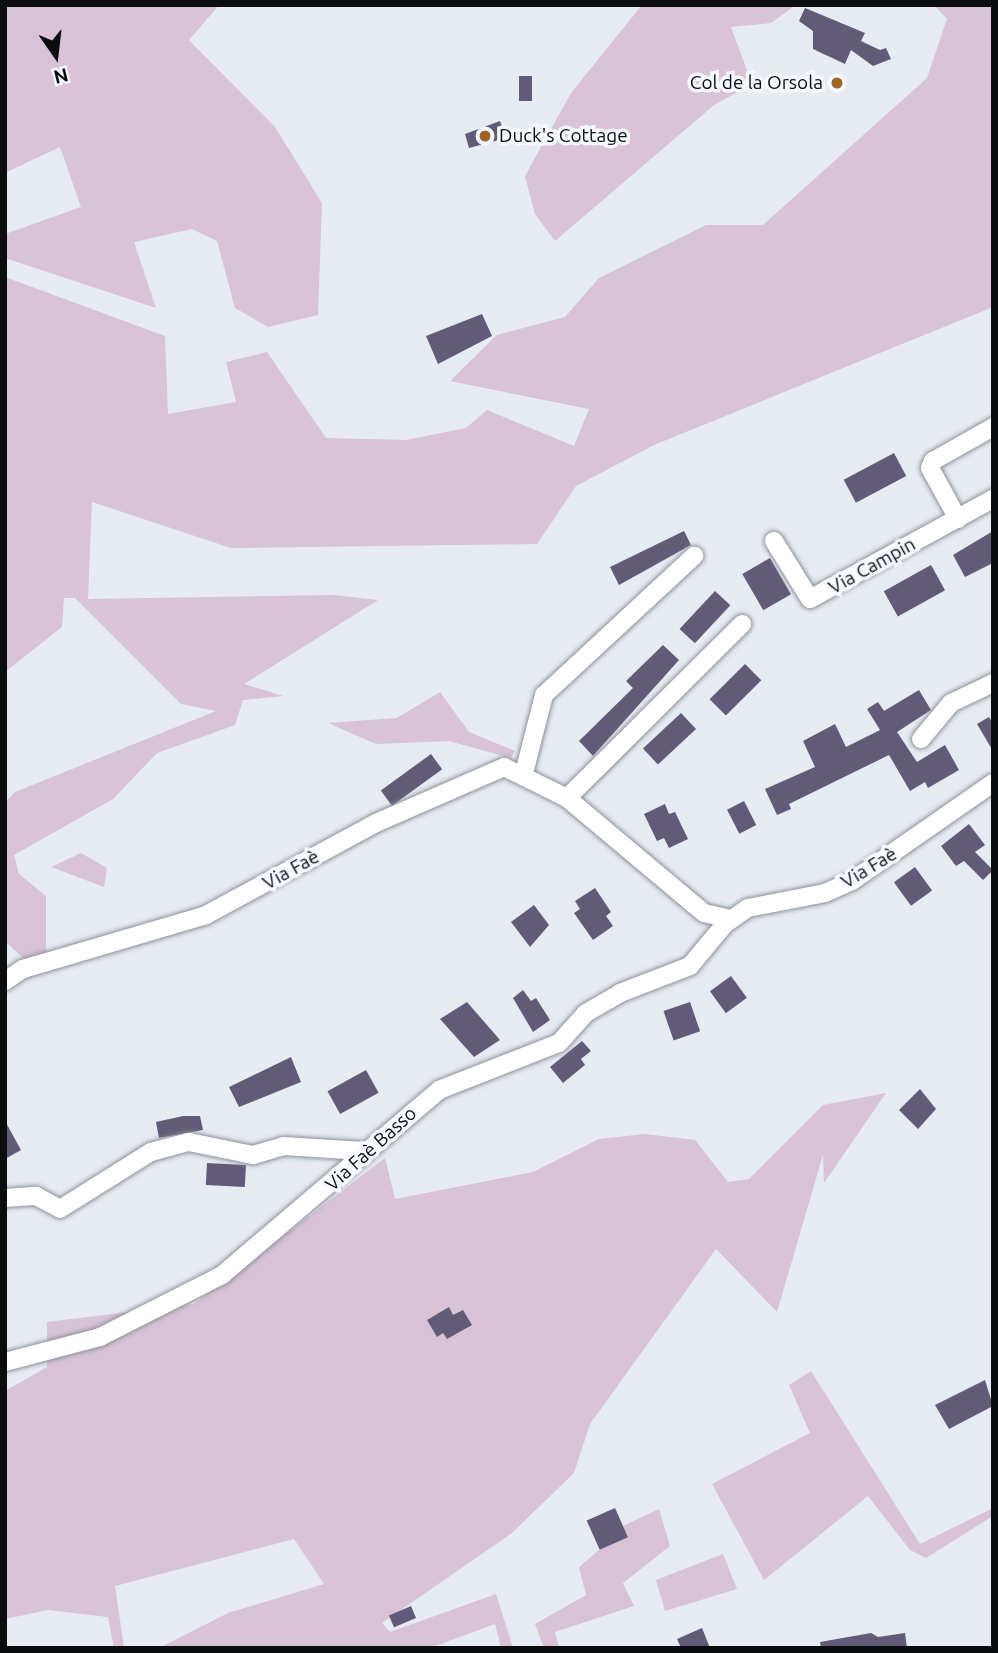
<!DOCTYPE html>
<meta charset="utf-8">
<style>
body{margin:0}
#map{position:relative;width:998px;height:1653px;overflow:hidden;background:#e7ebf2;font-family:Ubuntu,sans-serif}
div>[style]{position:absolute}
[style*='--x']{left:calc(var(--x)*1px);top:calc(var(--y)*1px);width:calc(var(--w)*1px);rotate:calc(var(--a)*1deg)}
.green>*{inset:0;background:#d8c3d7}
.building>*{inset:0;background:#625b77;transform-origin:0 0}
.roads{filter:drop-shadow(0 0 2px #8d9198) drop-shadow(0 0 2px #8d9198)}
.minor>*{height:18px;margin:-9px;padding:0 9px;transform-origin:9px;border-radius:9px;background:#fff}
.dots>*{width:19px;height:19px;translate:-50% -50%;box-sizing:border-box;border:4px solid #f5f8fe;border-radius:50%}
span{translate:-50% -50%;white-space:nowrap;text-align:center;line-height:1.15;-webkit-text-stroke:7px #f5f8fe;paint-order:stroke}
.poi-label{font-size:19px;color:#0b0c0e}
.right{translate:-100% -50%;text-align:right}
.left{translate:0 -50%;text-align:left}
.street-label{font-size:19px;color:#0b0c0e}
.frame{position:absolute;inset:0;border:7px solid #0b0c0e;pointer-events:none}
.north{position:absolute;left:21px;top:21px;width:70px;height:70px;-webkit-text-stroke:5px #f5f8fe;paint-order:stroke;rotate:166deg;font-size:19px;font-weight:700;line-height:28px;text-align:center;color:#0b0c0e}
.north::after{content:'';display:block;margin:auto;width:24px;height:32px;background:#0b0c0e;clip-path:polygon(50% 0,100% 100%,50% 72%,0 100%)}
</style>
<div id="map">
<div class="green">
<i style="clip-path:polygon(5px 5px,219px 5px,189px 40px,275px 127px,322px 203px,318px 315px,268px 327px,235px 308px,217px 241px,192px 229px,134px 242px,156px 308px,5px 258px,5px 234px,81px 207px,60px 147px,5px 173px)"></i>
<i style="clip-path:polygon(642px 5px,796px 5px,771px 23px,731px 27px,752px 84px,714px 105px,555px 241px,535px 214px,525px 176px,571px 93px)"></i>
<i style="clip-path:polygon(934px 5px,993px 5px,993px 307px,654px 445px,576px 486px,537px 544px,231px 548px,92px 502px,88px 599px,334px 595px,378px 600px,244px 684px,283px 696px,243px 700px,235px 725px,157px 753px,113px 799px,14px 855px,19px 874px,46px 896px,46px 954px,25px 960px,5px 941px,5px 803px,15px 792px,216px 711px,181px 704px,75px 598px,64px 598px,62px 627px,5px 672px,5px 277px,165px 336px,168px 414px,236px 402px,226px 362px,267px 352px,326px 438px,406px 440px,466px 428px,487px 410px,574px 446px,589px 409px,450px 381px,497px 335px,565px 317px,599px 278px,706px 225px,763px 225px,927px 78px,947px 19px)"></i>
<i style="clip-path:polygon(440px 692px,469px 732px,515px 751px,511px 758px,449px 741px,376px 744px,328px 723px,397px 718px)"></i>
<i style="clip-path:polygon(81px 853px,107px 868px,104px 887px,51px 867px)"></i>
<i style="clip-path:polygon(886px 1093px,824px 1183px,823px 1155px,777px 1312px,716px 1249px,590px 1424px,574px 1473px,512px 1533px,382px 1623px,390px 1632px,496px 1594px,513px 1648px,501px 1648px,495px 1624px,430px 1648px,159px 1648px,228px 1613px,324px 1584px,294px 1539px,115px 1586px,124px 1648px,114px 1648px,108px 1617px,48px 1610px,5px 1619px,5px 1391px,47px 1367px,47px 1322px,194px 1304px,385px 1158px,395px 1199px,533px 1172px,599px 1139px,645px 1134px,695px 1140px,728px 1182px,749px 1179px,823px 1105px)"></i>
<i style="clip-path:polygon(811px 1371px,920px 1544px,993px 1508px,993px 1516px,926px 1558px,910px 1550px,868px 1496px,764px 1580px,712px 1484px,810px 1433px,789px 1385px)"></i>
<i style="clip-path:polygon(659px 1509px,670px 1546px,623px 1583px,634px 1606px,555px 1632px,559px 1648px,544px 1648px,535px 1624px,586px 1595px,579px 1567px,599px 1550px,628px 1537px,623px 1526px)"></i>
<i style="clip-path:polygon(723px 1554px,737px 1589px,665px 1611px,656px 1580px)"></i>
</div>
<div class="building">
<i style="clip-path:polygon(805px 8px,865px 33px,861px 41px,880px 50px,886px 48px,891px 59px,873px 66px,851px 50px,845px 64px,813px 49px,813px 31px,799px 21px)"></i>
<i style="left:519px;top:76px;width:13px;height:25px"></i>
<i style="clip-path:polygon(500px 121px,506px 138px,469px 148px,465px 134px)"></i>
<i style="clip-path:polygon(482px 314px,492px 336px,438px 364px,426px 336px)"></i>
<i style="left:894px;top:453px;width:26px;height:57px;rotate:62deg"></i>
<i style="clip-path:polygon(684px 531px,691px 545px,619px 585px,610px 567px)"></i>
<i style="clip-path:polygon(993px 531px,993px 563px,965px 577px,953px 555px)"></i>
<i style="left:770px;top:558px;width:42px;height:32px;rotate:60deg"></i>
<i style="left:931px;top:565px;width:29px;height:54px;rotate:61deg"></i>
<i style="left:715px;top:591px;width:21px;height:52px;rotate:43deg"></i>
<i style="clip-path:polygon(663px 645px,679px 660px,593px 756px,579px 741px,633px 688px,626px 681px)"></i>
<i style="left:745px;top:664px;width:23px;height:50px;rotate:45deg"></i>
<i style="clip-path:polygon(919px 690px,931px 710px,897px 732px,917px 762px,945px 745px,959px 770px,928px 788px,925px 782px,910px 791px,889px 755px,789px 804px,791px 809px,777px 815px,765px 789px,815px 767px,803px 741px,835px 724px,846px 747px,880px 730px,867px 709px,878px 702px,884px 711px)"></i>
<i style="left:681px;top:713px;width:22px;height:52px;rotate:47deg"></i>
<i style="clip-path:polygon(989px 717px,993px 724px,993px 751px,977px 724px)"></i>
<i style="left:431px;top:754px;width:19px;height:62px;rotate:54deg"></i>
<i style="left:744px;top:801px;width:27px;height:19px;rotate:63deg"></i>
<i style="clip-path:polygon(665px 804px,669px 814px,675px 812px,688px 839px,669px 848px,664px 838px,657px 841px,644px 814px)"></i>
<i style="clip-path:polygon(969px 824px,985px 845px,975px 852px,993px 870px,983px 880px,964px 861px,956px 866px,941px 846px)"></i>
<i style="left:915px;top:867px;width:29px;height:26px;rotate:54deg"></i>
<i style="clip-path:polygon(595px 888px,611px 912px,606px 916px,613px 926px,593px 940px,574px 913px,580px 909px,575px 901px)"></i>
<i style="clip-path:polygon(534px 905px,549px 925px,530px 947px,511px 922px)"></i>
<i style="left:731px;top:976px;width:27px;height:26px;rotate:54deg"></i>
<i style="clip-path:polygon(523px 990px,531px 1001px,536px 998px,550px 1020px,533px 1032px,513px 998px)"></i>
<i style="clip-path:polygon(467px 1002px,500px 1040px,474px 1057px,440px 1019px)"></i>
<i style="left:690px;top:1002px;width:31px;height:28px;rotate:71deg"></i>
<i style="clip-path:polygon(582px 1041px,591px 1051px,581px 1059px,585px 1065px,563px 1083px,550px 1067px)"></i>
<i style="clip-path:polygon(291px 1057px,301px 1082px,239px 1107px,229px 1087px)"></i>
<i style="left:366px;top:1070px;width:26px;height:44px;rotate:61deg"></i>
<i style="clip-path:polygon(920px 1089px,936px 1109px,918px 1129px,899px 1110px)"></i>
<i style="clip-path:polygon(183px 1116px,200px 1116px,203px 1130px,159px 1138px,156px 1122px)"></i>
<i style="clip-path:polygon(5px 1121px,21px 1150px,5px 1159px)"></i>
<i style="left:207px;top:1163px;width:39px;height:22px;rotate:3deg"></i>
<i style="clip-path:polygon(449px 1307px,453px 1315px,463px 1310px,472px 1325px,447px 1339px,443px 1333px,437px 1337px,427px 1320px)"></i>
<i style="clip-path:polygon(985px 1380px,993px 1406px,949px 1429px,935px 1405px)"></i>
<i style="left:615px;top:1508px;width:32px;height:31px;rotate:66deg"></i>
<i style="left:411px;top:1606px;width:13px;height:24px;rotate:67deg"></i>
<i style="clip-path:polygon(702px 1628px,710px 1648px,681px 1648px,677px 1639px)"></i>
<i style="clip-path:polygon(871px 1633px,878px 1637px,905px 1633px,907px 1648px,821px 1648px,820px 1642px)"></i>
</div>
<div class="roads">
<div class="minor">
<i style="--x:958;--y:519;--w:58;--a:-118.8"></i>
<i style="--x:930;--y:468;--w:8;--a:-67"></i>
<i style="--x:933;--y:461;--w:69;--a:-29.5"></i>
<i style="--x:774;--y:541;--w:68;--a:58.2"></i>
<i style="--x:810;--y:599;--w:209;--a:-28.7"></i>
<i style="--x:921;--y:739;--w:47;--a:-50.2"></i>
<i style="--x:951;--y:703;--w:47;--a:-25.5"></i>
<i style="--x:524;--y:773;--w:81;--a:-75.6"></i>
<i style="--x:544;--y:695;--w:205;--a:-42.8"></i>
<i style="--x:567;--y:798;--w:247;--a:-44.8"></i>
<i style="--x:5;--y:981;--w:22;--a:-34"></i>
<i style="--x:23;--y:969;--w:191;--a:-16.4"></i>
<i style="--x:206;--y:915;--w:193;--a:-28.4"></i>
<i style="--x:376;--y:823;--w:140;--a:-23.6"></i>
<i style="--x:504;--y:767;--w:70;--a:26.2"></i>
<i style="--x:567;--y:798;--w:179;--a:40"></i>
<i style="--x:704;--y:913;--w:28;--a:13"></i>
<i style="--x:5;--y:1198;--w:31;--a:-4"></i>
<i style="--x:36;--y:1196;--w:27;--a:28"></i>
<i style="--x:60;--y:1209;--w:107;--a:-32.1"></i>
<i style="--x:151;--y:1152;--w:39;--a:-15"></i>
<i style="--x:189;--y:1142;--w:65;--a:11.5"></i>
<i style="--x:253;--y:1155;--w:32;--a:-16"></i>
<i style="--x:284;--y:1146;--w:79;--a:3.6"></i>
<i style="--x:5;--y:1362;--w:98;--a:-14.7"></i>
<i style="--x:100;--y:1337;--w:137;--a:-26.9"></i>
<i style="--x:222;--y:1275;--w:285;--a:-40.4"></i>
<i style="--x:439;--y:1090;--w:129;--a:-21.4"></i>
<i style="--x:559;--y:1043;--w:40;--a:-48"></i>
<i style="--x:586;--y:1013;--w:39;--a:-30"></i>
<i style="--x:620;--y:993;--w:75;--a:-21.1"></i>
<i style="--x:690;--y:966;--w:55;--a:-50.2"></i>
<i style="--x:725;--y:924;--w:28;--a:-35"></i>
<i style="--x:748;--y:908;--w:78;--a:-11"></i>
<i style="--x:825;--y:893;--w:30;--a:-24"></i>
<i style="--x:852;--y:881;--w:172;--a:-34.8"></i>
</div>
</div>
<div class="dots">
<i style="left:837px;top:83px;background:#9d6521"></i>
<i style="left:485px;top:136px;background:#9d6521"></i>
</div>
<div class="poi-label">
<span class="right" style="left:823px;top:83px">Col de la Orsola</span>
<span class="left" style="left:499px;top:136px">Duck's Cottage</span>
</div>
<div class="street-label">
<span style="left:872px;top:566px;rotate:-29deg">Via Campin</span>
<span style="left:869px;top:868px;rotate:-31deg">Via Faè</span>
<span style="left:291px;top:870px;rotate:-29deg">Via Faè</span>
<span style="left:371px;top:1149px;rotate:-42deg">Via Faè Basso</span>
</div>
<div class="frame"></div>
<div class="north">N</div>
</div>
